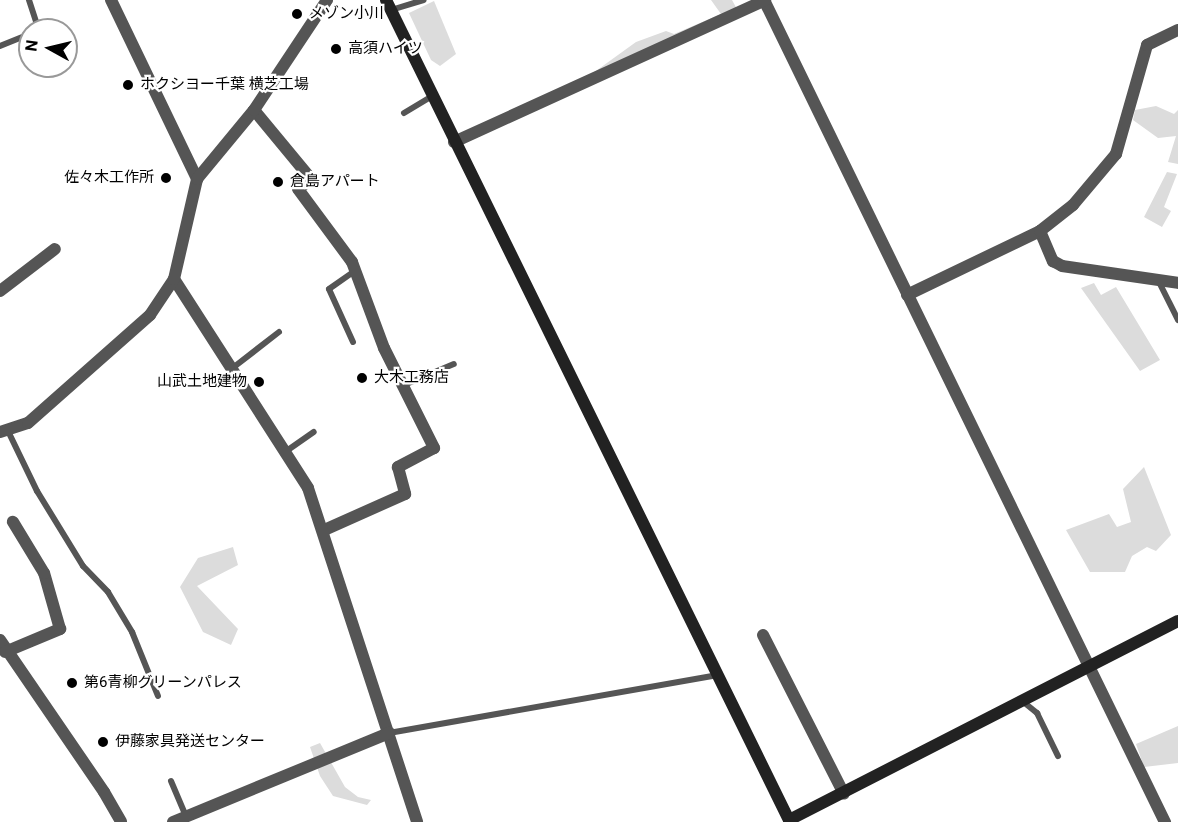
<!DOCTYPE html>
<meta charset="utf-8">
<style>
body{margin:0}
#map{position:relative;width:1178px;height:822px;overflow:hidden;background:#fff;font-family:Roboto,"Noto Sans JP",sans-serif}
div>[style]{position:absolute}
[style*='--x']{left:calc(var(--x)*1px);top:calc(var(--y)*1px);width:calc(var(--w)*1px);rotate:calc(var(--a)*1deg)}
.green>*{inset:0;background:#dcdcdc}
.lane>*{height:6px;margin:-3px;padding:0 3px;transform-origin:3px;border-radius:3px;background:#555}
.street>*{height:12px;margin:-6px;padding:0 6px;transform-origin:6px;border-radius:6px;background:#555}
.secondary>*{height:12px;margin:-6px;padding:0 6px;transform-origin:6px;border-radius:6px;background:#222}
.dots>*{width:16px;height:16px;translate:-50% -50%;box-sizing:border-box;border:3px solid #fff;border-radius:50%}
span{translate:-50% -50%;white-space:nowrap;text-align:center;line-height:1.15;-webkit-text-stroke:4.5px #fff;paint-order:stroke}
.poi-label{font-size:15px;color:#000}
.left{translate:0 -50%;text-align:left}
.right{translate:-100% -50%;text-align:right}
.north{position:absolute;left:18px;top:18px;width:60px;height:60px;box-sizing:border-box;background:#fff;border:2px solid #999;border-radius:50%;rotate:278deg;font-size:16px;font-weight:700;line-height:24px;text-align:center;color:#000}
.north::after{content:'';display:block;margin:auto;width:21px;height:27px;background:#000;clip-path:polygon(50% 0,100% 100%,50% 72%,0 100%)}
</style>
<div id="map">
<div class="green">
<i style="clip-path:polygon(711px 0,732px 0,737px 9px,593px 73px,636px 42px,666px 31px,674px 34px,721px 14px)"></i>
<i style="clip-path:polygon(434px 1px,456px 54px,440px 66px,431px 60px,409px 13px)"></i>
<i style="clip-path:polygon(1156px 106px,1174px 114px,1178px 110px,1178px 164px,1168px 162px,1176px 136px,1158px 138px,1133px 120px,1135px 110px)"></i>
<i style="clip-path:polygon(1167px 172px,1177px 174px,1164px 207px,1171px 211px,1162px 227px,1144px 217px)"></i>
<i style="clip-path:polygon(1094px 283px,1101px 295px,1116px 287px,1160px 360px,1140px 371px,1081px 288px)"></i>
<i style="clip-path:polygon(1144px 467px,1171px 535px,1156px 551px,1147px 547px,1132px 556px,1125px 572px,1090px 572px,1066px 530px,1109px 514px,1117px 527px,1131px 522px,1123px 489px)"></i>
<i style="clip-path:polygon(233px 547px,238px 565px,197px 586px,238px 629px,231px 645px,203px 632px,180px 587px,198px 558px)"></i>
<i style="clip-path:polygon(1178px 726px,1178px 763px,1144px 767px,1136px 744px)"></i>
<i style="clip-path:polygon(320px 743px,345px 787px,358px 797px,371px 800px,367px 805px,333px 796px,320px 776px,310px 747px)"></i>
</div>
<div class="lane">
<i style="--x:29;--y:0;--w:32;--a:72"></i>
<i style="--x:391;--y:10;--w:34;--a:-17"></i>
<i style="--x:0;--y:46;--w:32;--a:-22"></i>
<i style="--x:404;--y:113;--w:33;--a:-31"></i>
<i style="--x:1158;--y:280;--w:45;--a:63.4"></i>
<i style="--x:353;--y:342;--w:58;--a:-114.4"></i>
<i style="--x:329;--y:289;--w:32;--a:-35"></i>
<i style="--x:230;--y:370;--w:62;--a:-37.8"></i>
<i style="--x:404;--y:385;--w:54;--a:-22.8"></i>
<i style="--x:8;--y:431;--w:67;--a:64.2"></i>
<i style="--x:37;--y:491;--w:88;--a:58.5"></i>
<i style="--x:83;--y:566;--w:36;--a:46"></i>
<i style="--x:108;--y:592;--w:47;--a:59"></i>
<i style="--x:132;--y:632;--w:69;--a:67.9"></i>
<i style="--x:285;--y:452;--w:35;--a:-35"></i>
<i style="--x:1021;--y:700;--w:21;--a:39"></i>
<i style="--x:1037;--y:713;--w:48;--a:64"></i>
<i style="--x:389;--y:733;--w:334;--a:-10"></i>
<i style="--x:171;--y:781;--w:38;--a:67"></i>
</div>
<div class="street">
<i style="--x:111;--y:0;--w:199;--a:64.3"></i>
<i style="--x:764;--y:0;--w:915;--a:64"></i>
<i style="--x:254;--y:110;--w:89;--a:50.4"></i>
<i style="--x:311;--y:179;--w:16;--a:142"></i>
<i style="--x:298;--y:189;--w:91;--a:53.5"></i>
<i style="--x:352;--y:262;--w:92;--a:69.6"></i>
<i style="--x:384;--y:348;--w:112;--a:63.4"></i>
<i style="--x:434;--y:448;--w:41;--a:152.2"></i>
<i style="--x:398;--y:467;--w:28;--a:75"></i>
<i style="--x:405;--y:494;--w:89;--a:156"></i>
<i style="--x:454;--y:142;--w:342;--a:-24.5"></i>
<i style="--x:1040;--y:231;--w:33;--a:67"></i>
<i style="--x:1053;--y:261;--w:10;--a:29"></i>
<i style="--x:1062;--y:266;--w:117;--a:8.3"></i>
<i style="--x:174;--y:279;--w:248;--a:57.3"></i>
<i style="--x:308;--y:488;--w:351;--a:71.9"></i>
<i style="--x:0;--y:291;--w:69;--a:-37.4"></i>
<i style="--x:907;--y:295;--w:148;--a:-25.7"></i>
<i style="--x:1040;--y:231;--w:42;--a:-38.2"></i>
<i style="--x:1073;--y:205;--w:67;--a:-49.9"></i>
<i style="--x:1116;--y:154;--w:113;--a:-74.1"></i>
<i style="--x:1147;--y:45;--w:34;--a:-26"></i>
<i style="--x:0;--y:432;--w:29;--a:-18"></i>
<i style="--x:28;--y:423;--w:163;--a:-41.5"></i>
<i style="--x:150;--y:315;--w:43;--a:-56.3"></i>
<i style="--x:174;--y:279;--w:103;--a:-77"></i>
<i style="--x:197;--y:179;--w:89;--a:-50.4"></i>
<i style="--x:254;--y:110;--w:132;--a:-56.4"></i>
<i style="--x:763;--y:635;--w:178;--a:63"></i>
<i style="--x:0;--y:640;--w:184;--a:55.6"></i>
<i style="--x:104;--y:792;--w:34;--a:60"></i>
<i style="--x:5;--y:652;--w:60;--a:-22.7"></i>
<i style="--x:60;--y:629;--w:58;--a:-105.9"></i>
<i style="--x:44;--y:573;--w:60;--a:-121.3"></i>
<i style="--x:173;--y:822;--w:234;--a:-22.4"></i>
</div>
<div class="secondary">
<i style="--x:386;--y:0;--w:916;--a:63.83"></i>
<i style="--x:789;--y:820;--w:437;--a:-27.1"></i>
</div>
<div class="dots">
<i style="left:297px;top:14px;background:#000"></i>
<i style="left:336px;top:49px;background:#000"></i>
<i style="left:128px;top:85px;background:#000"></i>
<i style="left:166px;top:178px;background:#000"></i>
<i style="left:278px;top:182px;background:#000"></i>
<i style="left:362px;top:378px;background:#000"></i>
<i style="left:259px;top:382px;background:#000"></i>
<i style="left:72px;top:683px;background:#000"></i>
<i style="left:103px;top:742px;background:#000"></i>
</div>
<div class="poi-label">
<span class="left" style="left:309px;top:14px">メゾン小川</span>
<span class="left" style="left:348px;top:49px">高須ハイツ</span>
<span class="left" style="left:140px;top:85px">ホクシヨー千葉 横芝工場</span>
<span class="right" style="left:154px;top:178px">佐々木工作所</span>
<span class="left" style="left:290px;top:182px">倉島アパート</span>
<span class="left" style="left:374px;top:378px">大木工務店</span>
<span class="right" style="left:247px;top:382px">山武土地建物</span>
<span class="left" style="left:84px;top:683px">第6青柳グリーンパレス</span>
<span class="left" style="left:115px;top:742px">伊藤家具発送センター</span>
</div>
<div class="north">N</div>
</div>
